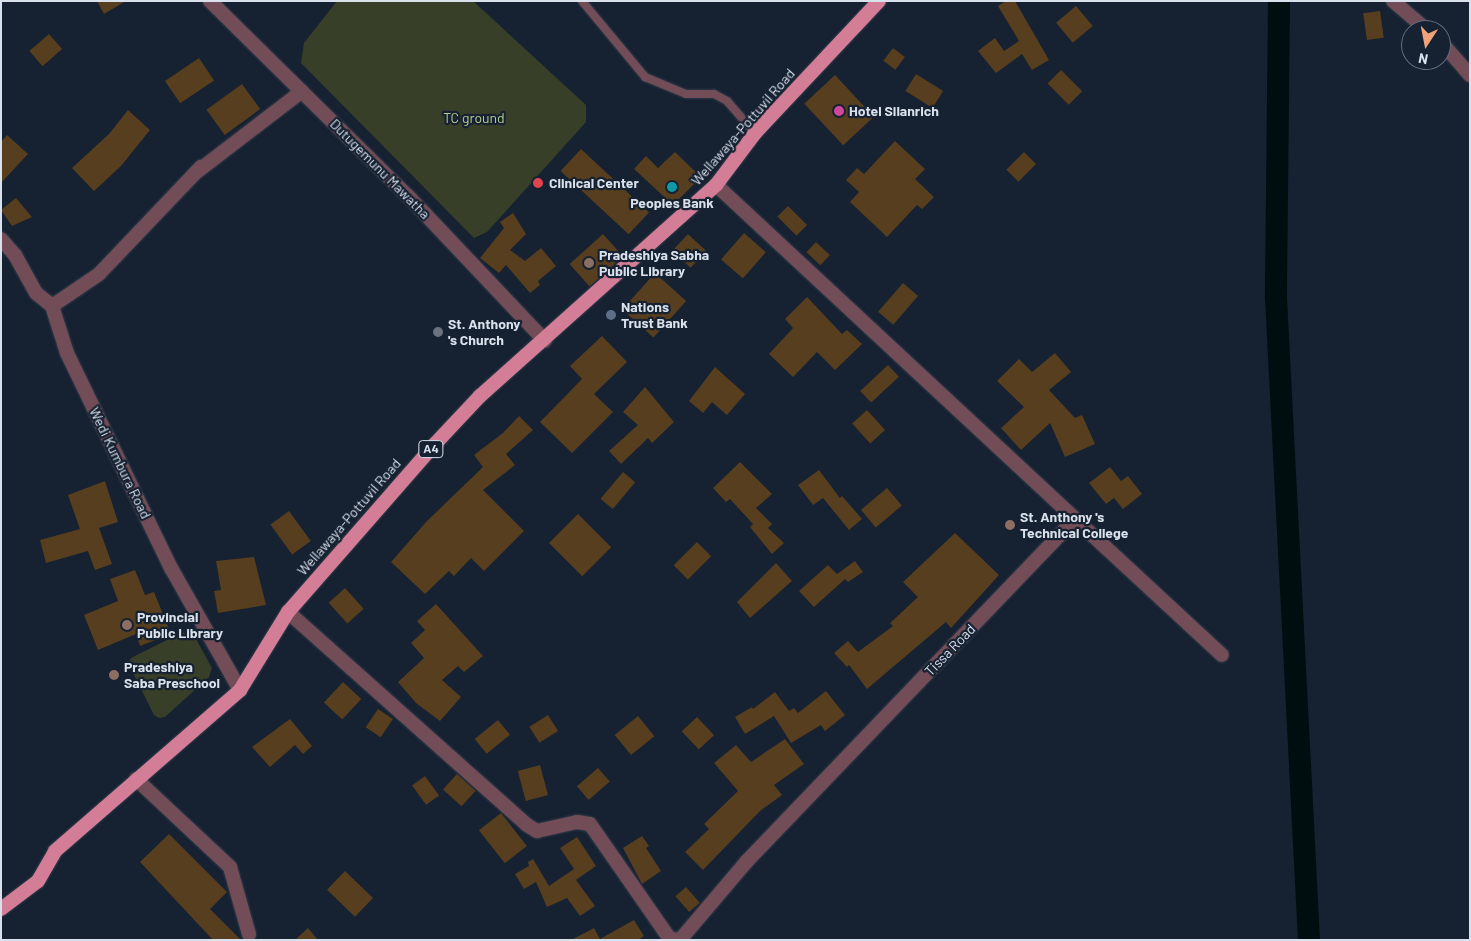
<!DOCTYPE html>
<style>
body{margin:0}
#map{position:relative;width:1471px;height:941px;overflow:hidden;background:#162131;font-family:Barlow,sans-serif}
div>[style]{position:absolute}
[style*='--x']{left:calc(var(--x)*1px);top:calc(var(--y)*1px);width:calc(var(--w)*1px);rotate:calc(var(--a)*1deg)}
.green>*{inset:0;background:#383f28}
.river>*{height:22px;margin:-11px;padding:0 11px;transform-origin:11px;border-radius:11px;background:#010e0f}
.building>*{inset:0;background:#563e1e;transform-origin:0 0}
.roads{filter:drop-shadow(0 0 1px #313c4b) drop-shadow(0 0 1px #313c4b)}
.service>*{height:8px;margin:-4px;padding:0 4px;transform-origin:4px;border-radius:4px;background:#724c56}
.minor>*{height:14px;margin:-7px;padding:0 7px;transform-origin:7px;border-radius:7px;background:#724c56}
.tertiary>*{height:14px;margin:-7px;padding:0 7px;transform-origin:7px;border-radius:7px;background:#724c56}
.trunk>*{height:14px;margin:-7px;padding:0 7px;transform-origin:7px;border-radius:7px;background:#d37e96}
.dots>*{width:14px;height:14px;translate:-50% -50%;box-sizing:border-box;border:2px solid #162131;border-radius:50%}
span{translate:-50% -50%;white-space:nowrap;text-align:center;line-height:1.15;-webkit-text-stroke:4.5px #162131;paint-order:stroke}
.shield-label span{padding:1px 4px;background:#162131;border:1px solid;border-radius:4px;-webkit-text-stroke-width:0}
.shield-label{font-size:12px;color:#d9e1ec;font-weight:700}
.poi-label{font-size:14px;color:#d9e1ec;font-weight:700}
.left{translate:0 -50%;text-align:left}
.park-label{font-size:14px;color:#b8cd8d}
.street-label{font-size:14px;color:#d9e1ec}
.frame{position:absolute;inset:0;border:2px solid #d9e1ec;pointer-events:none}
.north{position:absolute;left:1401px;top:20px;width:50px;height:50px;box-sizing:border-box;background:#162131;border:1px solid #646e7c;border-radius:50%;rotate:191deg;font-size:14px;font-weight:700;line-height:20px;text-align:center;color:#d9e1ec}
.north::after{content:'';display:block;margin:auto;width:18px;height:22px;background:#f0a378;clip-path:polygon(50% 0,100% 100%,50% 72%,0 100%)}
</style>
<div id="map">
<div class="green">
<i style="clip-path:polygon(337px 1px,473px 1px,586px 105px,586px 122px,487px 232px,474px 238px,301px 63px,304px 43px)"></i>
<i style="clip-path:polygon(183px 632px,196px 639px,212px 668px,209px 677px,165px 717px,159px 718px,154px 715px,128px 663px,131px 658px)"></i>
</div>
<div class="river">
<i style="--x:1279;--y:1;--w:297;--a:90.6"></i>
<i style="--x:1276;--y:298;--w:643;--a:87.06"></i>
</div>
<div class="building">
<i style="clip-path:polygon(97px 1px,126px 1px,104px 14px)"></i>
<i style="clip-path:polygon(1006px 1px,1015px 1px,1049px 60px,1032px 70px,1022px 54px,996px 73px,978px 51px,995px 38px,1004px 51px,1019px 41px,998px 6px)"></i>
<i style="left:1076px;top:6px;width:26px;height:26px;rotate:50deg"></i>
<i style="left:1380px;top:11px;width:27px;height:17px;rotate:82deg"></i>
<i style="left:49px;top:34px;width:20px;height:26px;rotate:49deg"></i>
<i style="left:893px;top:48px;width:15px;height:16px;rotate:37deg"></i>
<i style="left:199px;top:58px;width:27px;height:41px;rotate:56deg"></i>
<i style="left:1061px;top:70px;width:30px;height:19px;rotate:45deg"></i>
<i style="left:916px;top:74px;width:32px;height:20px;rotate:32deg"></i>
<i style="left:835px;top:75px;width:57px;height:42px;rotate:47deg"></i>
<i style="left:242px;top:84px;width:31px;height:44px;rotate:54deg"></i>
<i style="clip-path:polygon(128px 110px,150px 130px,121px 166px,94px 191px,72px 168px,109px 134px)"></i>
<i style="clip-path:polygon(7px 135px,28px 154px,1px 183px,1px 142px)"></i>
<i style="clip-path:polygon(895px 141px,925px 169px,915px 179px,934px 197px,922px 209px,917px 205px,887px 237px,850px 202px,859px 192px,846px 180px,857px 168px,864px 174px)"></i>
<i style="left:581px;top:149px;width:93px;height:30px;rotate:43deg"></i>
<i style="clip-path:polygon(675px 152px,701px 177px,673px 205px,634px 169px,646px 156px,658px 168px)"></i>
<i style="left:1024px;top:152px;width:17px;height:25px;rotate:45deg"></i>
<i style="clip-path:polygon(16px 198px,32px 217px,12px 226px,1px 210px)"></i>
<i style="left:788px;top:206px;width:27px;height:15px;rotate:45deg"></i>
<i style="clip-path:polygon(513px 213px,526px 234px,510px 250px,525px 261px,541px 248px,556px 266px,538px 281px,540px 285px,530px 293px,506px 265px,499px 273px,480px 258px,504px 228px,500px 222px)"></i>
<i style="left:744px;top:233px;width:29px;height:35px;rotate:41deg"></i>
<i style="left:603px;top:234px;width:30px;height:45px;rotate:48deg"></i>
<i style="left:688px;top:234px;width:25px;height:23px;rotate:43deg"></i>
<i style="left:816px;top:242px;width:19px;height:14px;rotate:43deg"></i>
<i style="left:655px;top:273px;width:42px;height:49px;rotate:42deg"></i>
<i style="left:903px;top:283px;width:20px;height:38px;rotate:41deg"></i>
<i style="clip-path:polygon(807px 297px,842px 334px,847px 330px,862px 344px,835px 370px,817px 352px,793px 377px,769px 354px,793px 328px,785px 319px)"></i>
<i style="clip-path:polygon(602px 336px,627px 362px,594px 394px,613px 412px,572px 453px,540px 422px,582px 379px,570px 366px)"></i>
<i style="clip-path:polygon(1055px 353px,1071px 372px,1049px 390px,1075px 418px,1082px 415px,1095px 444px,1065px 457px,1050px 423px,1021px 450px,1001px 428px,1024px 407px,997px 381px,1019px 359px,1032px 372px)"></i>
<i style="left:888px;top:365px;width:16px;height:38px;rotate:47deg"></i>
<i style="clip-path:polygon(715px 367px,745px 394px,727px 415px,712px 402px,703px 413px,689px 401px)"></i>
<i style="clip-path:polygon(645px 387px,674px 422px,652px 443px,648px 438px,621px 464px,609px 451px,638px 425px,623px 412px)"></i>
<i style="left:867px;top:410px;width:27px;height:20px;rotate:48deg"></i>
<i style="clip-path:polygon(519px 416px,533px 430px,506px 454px,515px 465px,483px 490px,524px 531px,484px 571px,471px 558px,454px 576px,449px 571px,425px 594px,391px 562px,427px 521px,483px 467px,474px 455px,503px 433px)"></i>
<i style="clip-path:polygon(740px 462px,772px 494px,756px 508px,772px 524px,768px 528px,784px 543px,772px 554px,750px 527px,753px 524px,730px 499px,726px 502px,713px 488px)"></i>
<i style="clip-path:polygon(1110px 467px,1121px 481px,1128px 476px,1142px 494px,1123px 509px,1114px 498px,1106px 504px,1089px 483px)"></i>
<i style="clip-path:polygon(819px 470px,840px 498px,842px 496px,862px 519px,849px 530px,823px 498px,813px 505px,798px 485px)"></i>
<i style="left:623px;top:472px;width:16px;height:35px;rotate:40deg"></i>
<i style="clip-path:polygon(105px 481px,118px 522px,99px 528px,112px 564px,95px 570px,88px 551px,46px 563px,40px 540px,80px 529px,68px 495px)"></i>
<i style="left:887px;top:488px;width:23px;height:34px;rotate:50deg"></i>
<i style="left:289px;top:511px;width:37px;height:23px;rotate:54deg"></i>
<i style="left:578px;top:514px;width:47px;height:41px;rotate:45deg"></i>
<i style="clip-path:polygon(955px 533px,999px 575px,951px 628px,946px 622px,867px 689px,849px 665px,847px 667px,834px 653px,848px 641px,858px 652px,893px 626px,890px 623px,918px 597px,903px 582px)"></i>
<i style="left:697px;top:542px;width:20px;height:33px;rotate:45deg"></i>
<i style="clip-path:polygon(254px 557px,266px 605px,218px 613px,214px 591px,221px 590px,216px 561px)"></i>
<i style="clip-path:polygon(855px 561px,863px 572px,848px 582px,845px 579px,814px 607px,799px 591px,828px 565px,837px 574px)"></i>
<i style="clip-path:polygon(776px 563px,792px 581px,750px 618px,737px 602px)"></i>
<i style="clip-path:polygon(135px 570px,145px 595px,154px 592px,171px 634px,140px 646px,136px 634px,98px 650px,84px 615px,118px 601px,110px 579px)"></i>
<i style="left:345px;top:588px;width:28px;height:22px;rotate:48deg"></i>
<i style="clip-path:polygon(436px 604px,483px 656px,464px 672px,458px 666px,442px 680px,461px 697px,440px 721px,416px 703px,398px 682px,424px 658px,411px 643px,425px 630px,417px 621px)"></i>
<i style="left:343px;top:682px;width:25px;height:28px;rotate:43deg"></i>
<i style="clip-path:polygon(826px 691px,845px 715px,825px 731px,821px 725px,791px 743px,774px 716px,745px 734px,735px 717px,752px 707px,753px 709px,775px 692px,789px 711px,794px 708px,798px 713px)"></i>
<i style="left:378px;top:709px;width:18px;height:22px;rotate:34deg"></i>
<i style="left:548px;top:715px;width:19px;height:22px;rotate:58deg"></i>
<i style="left:638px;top:716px;width:26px;height:30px;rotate:51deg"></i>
<i style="left:697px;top:717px;width:25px;height:21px;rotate:47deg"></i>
<i style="clip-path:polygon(290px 719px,312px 746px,303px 754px,295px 745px,270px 767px,252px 747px)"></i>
<i style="left:498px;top:720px;width:19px;height:30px;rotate:51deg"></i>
<i style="clip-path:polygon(785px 739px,804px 764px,774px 785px,782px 795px,760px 811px,703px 870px,685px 852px,709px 829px,704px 824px,738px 791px,714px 763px,736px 745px,751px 762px)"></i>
<i style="left:540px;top:765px;width:31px;height:23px;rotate:75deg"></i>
<i style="left:598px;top:768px;width:18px;height:28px;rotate:49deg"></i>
<i style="left:457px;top:774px;width:25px;height:21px;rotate:42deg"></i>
<i style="left:425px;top:776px;width:24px;height:16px;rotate:54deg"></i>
<i style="left:501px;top:813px;width:42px;height:28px;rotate:52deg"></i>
<i style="clip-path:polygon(169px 834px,227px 892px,210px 909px,241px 940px,213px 940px,140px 862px)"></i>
<i style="clip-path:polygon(642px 836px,649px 846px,646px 848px,661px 871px,642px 884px,623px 848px)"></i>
<i style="clip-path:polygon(577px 837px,596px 866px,576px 880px,595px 906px,580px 916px,567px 898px,547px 907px,536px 882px,524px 889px,515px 874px,529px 866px,528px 862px,533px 859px,549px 886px,574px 869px,560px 848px)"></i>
<i style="left:345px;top:871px;width:39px;height:26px;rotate:44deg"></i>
<i style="left:686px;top:887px;width:21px;height:14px;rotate:49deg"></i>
<i style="clip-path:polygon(634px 920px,644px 936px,638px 940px,571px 940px,594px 928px,600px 939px)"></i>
<i style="clip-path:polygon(308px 928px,318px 940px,295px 940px)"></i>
</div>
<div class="roads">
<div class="service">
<i style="--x:582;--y:1;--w:99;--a:50.3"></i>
<i style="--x:645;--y:77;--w:44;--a:22.5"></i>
<i style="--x:686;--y:94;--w:28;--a:0"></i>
<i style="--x:714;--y:94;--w:15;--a:28"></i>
<i style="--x:727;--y:101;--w:43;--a:48.8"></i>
</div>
<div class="minor">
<i style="--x:210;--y:1;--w:278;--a:44.6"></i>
<i style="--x:408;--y:196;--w:199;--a:46.6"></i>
<i style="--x:1393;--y:1;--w:45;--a:40.5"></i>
<i style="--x:1441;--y:42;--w:44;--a:48.7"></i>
<i style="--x:194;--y:174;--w:136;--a:-37.5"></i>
<i style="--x:716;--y:185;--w:490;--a:42.9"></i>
<i style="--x:52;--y:306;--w:57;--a:-34.2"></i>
<i style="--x:99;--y:274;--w:148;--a:-46.4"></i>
<i style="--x:288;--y:612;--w:320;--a:41.7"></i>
<i style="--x:527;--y:825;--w:12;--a:31"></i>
<i style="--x:537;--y:831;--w:41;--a:-12.7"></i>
<i style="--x:577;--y:822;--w:13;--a:9"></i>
<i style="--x:590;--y:824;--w:140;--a:55.2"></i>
<i style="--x:670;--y:939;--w:10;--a:6"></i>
<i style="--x:680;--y:940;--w:104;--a:-49.7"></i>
<i style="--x:747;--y:861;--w:474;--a:-46.2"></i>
<i style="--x:1075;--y:519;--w:200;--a:42.8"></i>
<i style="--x:136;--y:779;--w:129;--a:43.1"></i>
<i style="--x:230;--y:867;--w:70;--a:74.2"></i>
</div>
<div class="tertiary">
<i style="--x:1;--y:239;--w:21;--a:49"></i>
<i style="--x:15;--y:255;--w:43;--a:61.1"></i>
<i style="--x:36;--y:293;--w:21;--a:39"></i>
<i style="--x:52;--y:306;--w:49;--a:72.3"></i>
<i style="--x:67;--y:353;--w:239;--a:64.2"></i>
<i style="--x:171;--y:568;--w:140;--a:60.5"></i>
</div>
<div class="trunk">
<i style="--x:1;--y:909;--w:46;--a:-37.1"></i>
<i style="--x:38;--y:881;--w:34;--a:-60"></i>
<i style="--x:55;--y:851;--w:245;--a:-41"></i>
<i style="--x:240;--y:690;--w:92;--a:-58.4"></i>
<i style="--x:288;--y:612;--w:222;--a:-48.8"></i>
<i style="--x:434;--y:445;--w:67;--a:-46.8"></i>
<i style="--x:480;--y:396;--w:317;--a:-41.8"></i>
<i style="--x:716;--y:185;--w:65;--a:-53.1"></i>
<i style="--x:755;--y:133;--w:181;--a:-46.8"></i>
</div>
</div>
<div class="dots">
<i style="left:839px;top:111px;background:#d1479c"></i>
<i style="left:538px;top:183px;background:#e0444e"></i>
<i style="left:672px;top:187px;background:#0f9aa8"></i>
<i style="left:589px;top:263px;background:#8d6e63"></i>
<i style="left:611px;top:315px;background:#5c6f8a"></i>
<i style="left:438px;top:332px;background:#6b7280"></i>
<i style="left:1010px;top:525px;background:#8d6e63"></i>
<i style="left:127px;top:625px;background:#8d6e63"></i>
<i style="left:114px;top:675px;background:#8d6e63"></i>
</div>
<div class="shield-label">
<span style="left:431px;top:449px">A4</span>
</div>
<div class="poi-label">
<span class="left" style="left:849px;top:111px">Hotel Silanrich</span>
<span class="left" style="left:549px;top:183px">Clinical Center</span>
<span style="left:672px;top:203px">Peoples Bank</span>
<span class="left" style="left:599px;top:263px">Pradeshiya Sabha<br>Public Library</span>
<span class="left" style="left:621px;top:315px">Nations<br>Trust Bank</span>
<span class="left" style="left:448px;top:332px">St. Anthony<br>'s Church</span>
<span class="left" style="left:1020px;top:525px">St. Anthony 's<br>Technical College</span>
<span class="left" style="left:137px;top:625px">Provincial<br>Public Library</span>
<span class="left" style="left:124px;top:675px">Pradeshiya<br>Saba Preschool</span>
</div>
<div class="park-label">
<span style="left:474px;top:118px">TC ground</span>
</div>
<div class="street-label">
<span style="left:743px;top:127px;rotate:-49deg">Wellawaya-Pottuvil Road</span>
<span style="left:380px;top:169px;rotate:45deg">Dutugemunu Mawatha</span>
<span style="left:120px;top:463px;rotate:64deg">Wedi Kumbura Road</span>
<span style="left:349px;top:517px;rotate:-49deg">Wellawaya-Pottuvil Road</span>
<span style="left:950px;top:650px;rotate:-46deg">Tissa Road</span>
</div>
<div class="frame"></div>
<div class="north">N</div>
</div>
